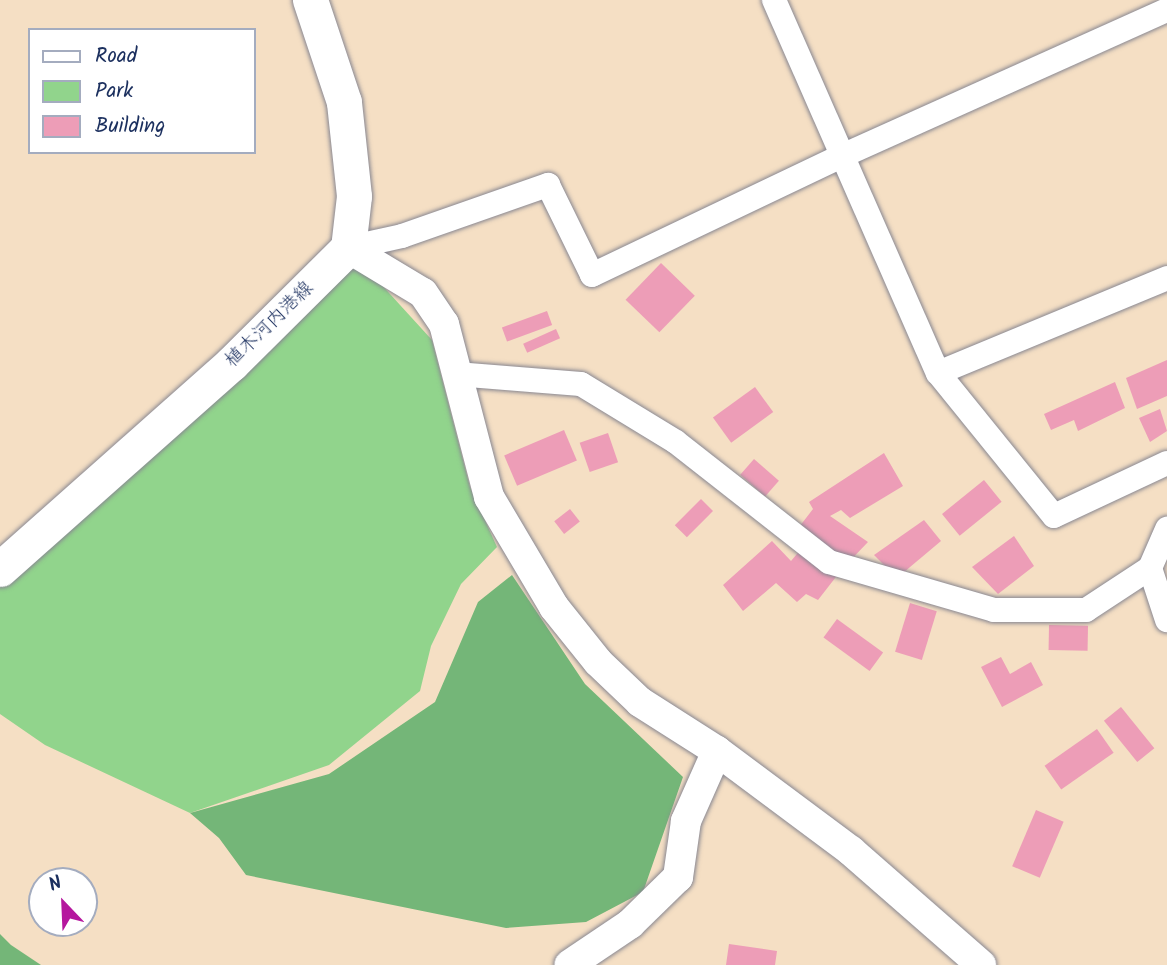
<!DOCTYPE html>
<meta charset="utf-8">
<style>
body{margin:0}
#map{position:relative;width:1167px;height:965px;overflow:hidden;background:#f5dfc4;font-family:Kalam,"Klee One",sans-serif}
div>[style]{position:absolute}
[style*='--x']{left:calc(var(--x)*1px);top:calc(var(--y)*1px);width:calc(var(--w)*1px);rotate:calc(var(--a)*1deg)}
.green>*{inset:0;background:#91d48c}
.forest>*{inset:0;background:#74b678}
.building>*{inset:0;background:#ed9db7;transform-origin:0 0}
.roads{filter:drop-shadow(0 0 2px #888791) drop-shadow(0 0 2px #888791)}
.minor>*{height:24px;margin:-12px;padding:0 12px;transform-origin:12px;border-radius:12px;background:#fff}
.tertiary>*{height:30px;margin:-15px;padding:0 15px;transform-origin:15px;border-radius:15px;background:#fff}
.secondary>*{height:35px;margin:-17.5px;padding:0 17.5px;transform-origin:17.5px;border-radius:17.5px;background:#fff}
span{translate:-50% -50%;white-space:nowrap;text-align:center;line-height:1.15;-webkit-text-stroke:5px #fff;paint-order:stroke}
.street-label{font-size:19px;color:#1b2f5e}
.legend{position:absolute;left:28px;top:28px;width:228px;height:126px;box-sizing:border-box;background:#fff;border:2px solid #a4acbf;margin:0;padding:9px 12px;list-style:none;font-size:21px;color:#1b2f5e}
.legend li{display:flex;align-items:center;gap:14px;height:35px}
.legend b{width:35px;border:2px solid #a4acbf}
.north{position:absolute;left:28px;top:867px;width:70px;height:70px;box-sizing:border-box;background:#fff;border:2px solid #a4acbf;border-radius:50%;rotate:337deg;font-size:19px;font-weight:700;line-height:28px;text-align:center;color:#1b2f5e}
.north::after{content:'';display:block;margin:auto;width:24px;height:32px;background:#b5179e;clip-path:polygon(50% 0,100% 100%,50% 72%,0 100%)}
</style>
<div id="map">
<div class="green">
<i style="clip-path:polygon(348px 248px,432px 340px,470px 487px,497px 547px,461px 584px,431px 646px,420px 691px,329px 765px,190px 813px,45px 745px,0 714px,0 569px)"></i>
</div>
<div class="forest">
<i style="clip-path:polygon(512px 575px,585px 684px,683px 777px,643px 892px,586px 922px,506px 928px,246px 875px,219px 838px,190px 813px,329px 774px,435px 702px,478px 602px)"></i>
<i style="clip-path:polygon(0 934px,11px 945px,41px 965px,0 965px)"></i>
</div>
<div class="building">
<i style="left:661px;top:263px;width:47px;height:51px;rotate:44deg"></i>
<i style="left:547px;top:311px;width:15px;height:48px;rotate:70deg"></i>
<i style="left:556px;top:329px;width:10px;height:36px;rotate:66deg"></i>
<i style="clip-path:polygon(1167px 360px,1167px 396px,1137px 409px,1126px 378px)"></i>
<i style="clip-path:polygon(1115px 382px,1125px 408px,1078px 431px,1074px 420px,1051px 430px,1044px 414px)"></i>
<i style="left:755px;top:387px;width:31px;height:52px;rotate:54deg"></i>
<i style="clip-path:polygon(1160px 409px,1167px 431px,1150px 442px,1139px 418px)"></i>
<i style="left:564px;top:430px;width:33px;height:65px;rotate:67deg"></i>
<i style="left:608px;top:433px;width:31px;height:30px;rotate:71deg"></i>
<i style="clip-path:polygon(884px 453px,903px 486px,850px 518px,841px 510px,830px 516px,868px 542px,844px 567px,796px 531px,813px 509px,809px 502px)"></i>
<i style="left:754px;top:459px;width:33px;height:21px;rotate:41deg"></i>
<i style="left:984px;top:480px;width:28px;height:54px;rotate:51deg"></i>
<i style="left:701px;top:499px;width:17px;height:37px;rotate:45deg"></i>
<i style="left:570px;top:509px;width:16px;height:20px;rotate:52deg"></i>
<i style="clip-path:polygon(924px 520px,941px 541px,897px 578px,874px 555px)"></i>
<i style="clip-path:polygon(1014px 536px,1034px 566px,998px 594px,972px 567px)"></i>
<i style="clip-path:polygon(772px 541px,791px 561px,802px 548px,839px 573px,818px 600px,806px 594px,797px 602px,776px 583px,743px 611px,723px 585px)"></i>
<i style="left:910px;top:603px;width:28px;height:51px;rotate:17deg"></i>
<i style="left:837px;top:619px;width:57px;height:23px;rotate:36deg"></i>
<i style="left:1049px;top:625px;width:39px;height:25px;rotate:1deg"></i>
<i style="clip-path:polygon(1001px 657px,1010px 674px,1031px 662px,1043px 685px,1002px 707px,981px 667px)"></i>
<i style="left:1121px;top:707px;width:53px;height:22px;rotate:51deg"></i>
<i style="left:1097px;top:729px;width:29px;height:64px;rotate:55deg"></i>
<i style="left:1036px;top:810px;width:30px;height:61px;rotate:23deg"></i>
<i style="clip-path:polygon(729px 944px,777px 951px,775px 965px,726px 965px)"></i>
</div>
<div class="roads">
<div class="minor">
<i style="--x:774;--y:0;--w:407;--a:66.3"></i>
<i style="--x:938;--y:373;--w:184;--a:51"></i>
<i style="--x:1054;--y:516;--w:125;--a:-25.1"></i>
<i style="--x:348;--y:248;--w:55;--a:-12.5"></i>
<i style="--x:402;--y:236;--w:155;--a:-19.3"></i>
<i style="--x:548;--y:185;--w:100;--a:63.9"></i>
<i style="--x:592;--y:275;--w:277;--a:-25.5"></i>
<i style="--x:842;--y:156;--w:356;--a:-24.2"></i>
<i style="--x:938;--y:373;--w:248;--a:-22.5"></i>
<i style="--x:456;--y:374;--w:125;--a:4.6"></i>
<i style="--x:581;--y:384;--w:111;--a:31.4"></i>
<i style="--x:676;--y:442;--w:194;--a:38.1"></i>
<i style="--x:829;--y:562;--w:172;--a:16.2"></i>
<i style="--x:994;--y:610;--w:92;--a:0"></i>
<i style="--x:1086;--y:610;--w:77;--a:-33.3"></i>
<i style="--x:1150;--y:568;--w:43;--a:-66.4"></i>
<i style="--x:1150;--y:568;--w:55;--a:71.9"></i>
</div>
<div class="tertiary">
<i style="--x:348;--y:248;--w:87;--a:31"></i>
<i style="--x:423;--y:293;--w:37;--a:56"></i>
<i style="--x:444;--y:324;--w:179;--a:75.4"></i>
<i style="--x:489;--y:497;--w:128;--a:59.4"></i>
<i style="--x:554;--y:607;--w:70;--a:51.3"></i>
<i style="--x:598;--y:662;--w:58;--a:43.6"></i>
<i style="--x:640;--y:702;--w:91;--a:32.5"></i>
<i style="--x:717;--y:751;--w:77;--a:113.9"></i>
<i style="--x:686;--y:821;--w:57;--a:98.1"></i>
<i style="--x:678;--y:877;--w:67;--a:135.6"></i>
<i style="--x:630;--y:924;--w:73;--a:146.1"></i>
<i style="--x:717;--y:751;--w:167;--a:36.7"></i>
<i style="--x:851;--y:851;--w:173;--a:41.2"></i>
</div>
<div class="secondary">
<i style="--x:0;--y:569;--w:309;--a:-41.6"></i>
<i style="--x:231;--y:364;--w:165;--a:-44.8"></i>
<i style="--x:348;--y:248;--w:52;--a:-83.4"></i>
<i style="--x:354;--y:196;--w:95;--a:-96.1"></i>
<i style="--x:344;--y:102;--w:108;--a:-108.4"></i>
</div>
</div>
<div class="street-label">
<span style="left:270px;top:325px;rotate:-44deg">植木河内港線</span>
</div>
<ul class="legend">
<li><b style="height:9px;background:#fff"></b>Road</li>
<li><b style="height:19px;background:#91d48c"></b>Park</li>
<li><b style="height:19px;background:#ed9db7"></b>Building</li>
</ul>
<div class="north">N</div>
</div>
